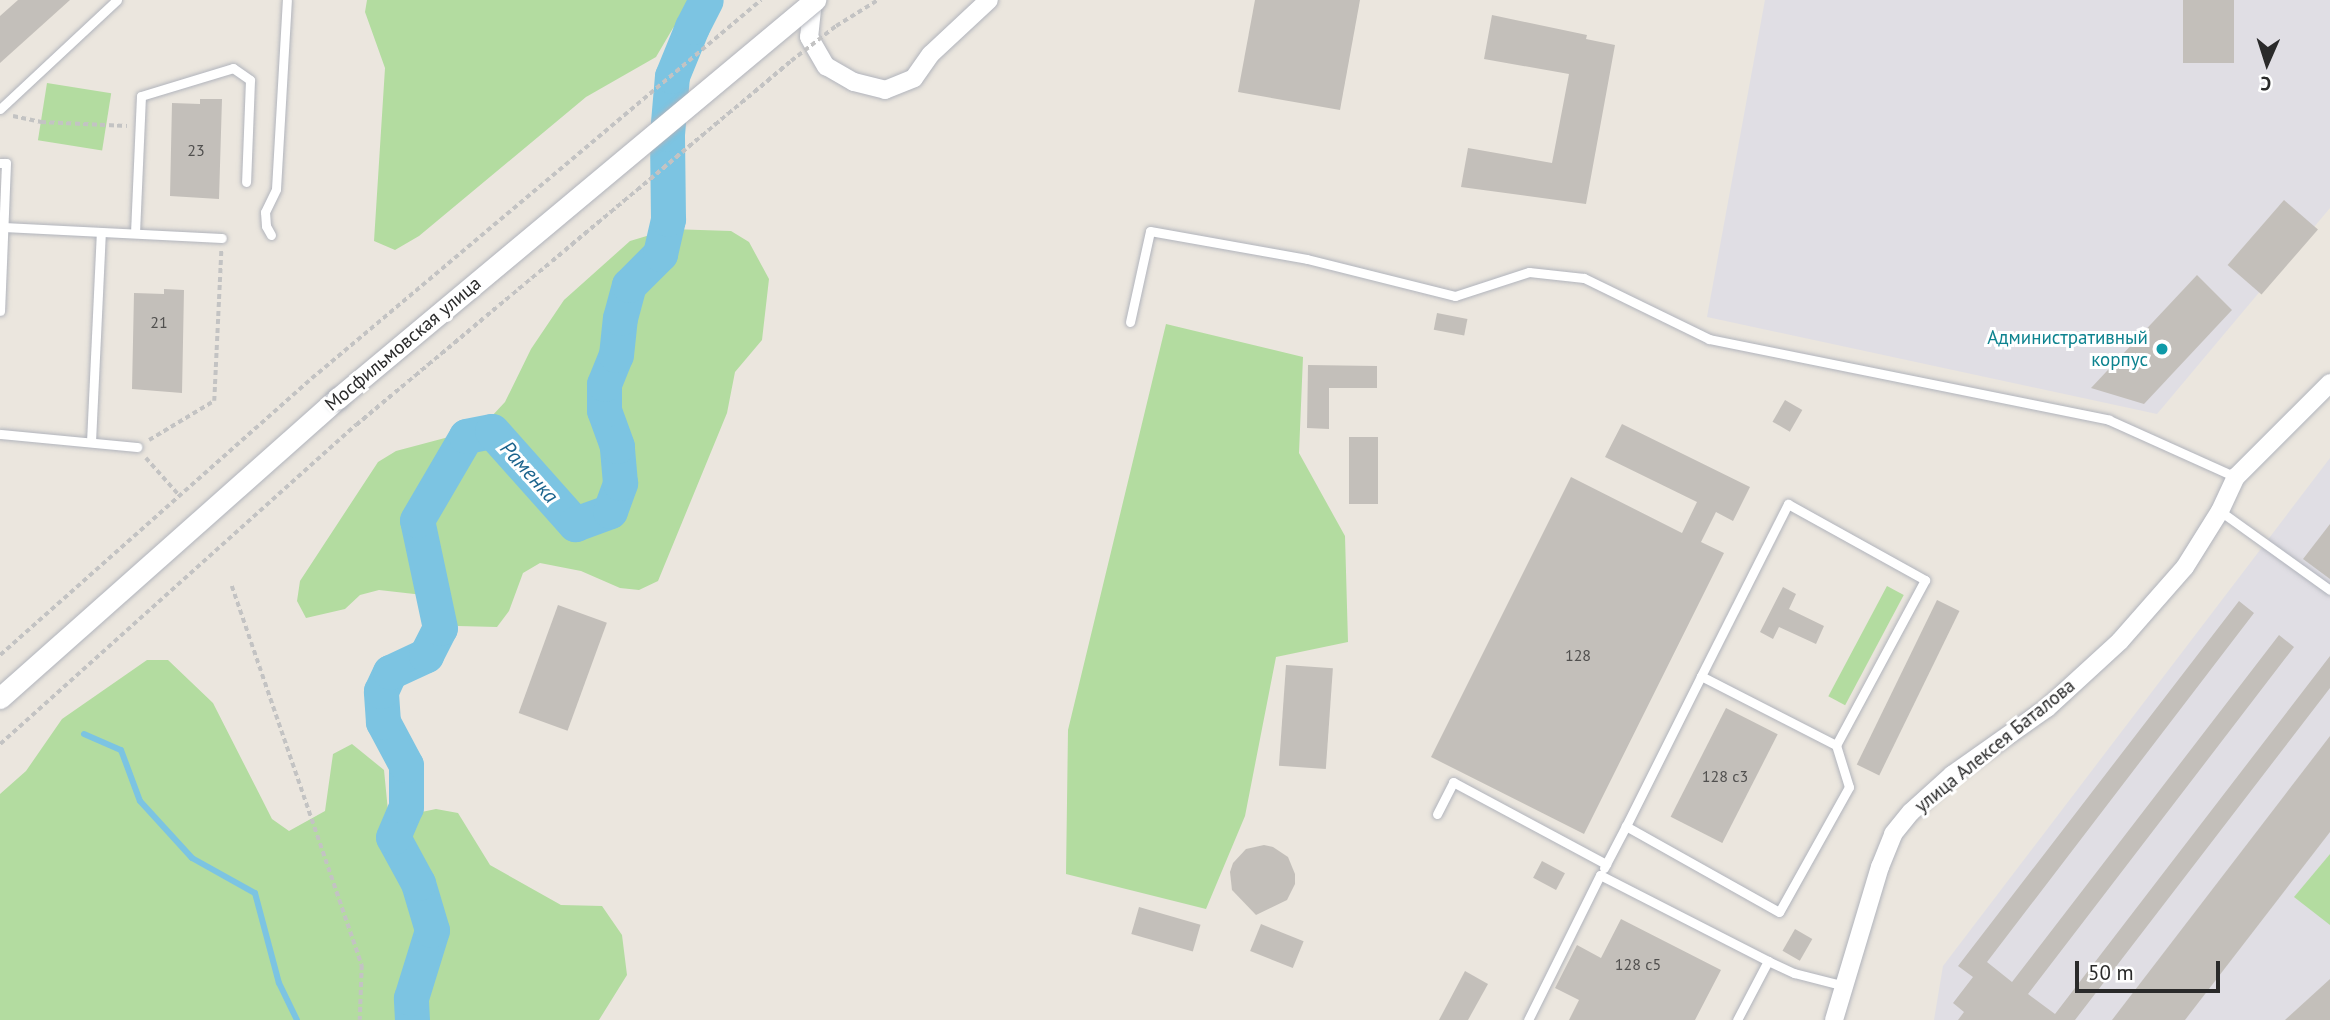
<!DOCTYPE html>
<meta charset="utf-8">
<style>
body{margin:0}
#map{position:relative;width:2330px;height:1020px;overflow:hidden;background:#ebe6de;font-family:"PT Sans",sans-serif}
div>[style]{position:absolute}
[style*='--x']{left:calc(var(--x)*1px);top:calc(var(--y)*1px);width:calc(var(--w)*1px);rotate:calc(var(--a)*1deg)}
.industrial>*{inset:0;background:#e0dee4}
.green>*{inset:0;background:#b3dca0;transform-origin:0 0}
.stream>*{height:6px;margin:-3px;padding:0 3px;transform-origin:3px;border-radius:3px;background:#7cc4e2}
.river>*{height:35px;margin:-17.5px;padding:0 17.5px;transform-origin:17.5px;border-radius:17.5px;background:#7cc4e2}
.building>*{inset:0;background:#c3bfba;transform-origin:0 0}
.path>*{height:3.5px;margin-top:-1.75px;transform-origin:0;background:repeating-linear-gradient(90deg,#c3c3c3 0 5px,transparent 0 8.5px)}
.roads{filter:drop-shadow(0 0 2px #b1b4bc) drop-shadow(0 0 2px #b1b4bc)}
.service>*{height:9px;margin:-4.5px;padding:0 4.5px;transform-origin:4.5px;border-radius:4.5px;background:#fff}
.minor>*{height:18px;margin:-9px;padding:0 9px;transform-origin:9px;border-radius:9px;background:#fff}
.tertiary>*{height:21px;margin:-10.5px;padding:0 10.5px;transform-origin:10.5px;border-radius:10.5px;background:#fff}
.path-bridge>*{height:3.5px;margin-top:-1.75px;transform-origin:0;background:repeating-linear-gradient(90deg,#c3c3c3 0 5px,transparent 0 8.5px)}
.bridges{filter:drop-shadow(0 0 2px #b1b4bc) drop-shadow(0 0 2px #b1b4bc)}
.tertiary-bridge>*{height:21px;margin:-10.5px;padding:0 10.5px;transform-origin:10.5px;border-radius:10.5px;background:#fff}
.dots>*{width:19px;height:19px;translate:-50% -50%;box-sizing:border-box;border:4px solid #fff;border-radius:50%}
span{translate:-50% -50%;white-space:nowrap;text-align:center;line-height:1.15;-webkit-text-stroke:6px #fff;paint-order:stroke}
.number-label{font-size:16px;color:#504f4e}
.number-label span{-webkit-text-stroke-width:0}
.culture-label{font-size:19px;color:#0d838f}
.right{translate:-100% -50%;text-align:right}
.street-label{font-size:19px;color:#2a2a2a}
.water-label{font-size:21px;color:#1c648d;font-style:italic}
.north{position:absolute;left:2232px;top:28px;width:70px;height:70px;-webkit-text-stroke:5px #fff;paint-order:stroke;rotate:183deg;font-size:19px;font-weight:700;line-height:28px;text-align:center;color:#2a2a2a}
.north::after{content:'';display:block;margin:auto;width:24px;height:32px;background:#2a2a2a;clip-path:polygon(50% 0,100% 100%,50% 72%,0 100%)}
.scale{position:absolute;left:2075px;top:961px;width:145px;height:32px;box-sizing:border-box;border:4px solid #2a2a2a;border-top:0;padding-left:9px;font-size:21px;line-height:24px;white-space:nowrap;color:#2a2a2a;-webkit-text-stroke:5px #fff;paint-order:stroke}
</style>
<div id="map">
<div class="industrial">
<i style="clip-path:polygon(1765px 0,2330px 0,2330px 208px,2157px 414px,1707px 317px)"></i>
<i style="clip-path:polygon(2330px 458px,2330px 1020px,1934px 1020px,1943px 966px)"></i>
</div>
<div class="green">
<i style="clip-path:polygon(367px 0,706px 0,673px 28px,656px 57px,586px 97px,419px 236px,395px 250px,374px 241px,385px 68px,365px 12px)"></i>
<i style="left:47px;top:83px;width:65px;height:58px;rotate:9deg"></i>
<i style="clip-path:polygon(670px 229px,731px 231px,749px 242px,769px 279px,762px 340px,735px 372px,727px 413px,658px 581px,639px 590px,620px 588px,581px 571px,540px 563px,523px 573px,509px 611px,497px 627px,458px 626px,432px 596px,379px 590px,360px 595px,345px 609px,306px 618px,297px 601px,300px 581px,378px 462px,396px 451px,475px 430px,491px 417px,505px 402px,531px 349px,564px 300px,630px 241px)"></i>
<i style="clip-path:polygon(1166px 324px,1303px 357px,1299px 453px,1345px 536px,1348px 642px,1276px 657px,1245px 816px,1206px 909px,1066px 874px,1068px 730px)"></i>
<i style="left:1887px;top:586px;width:19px;height:125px;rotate:28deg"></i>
<i style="clip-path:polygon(147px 660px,168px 660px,213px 703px,272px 819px,289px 831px,325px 811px,333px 754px,352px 744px,384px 770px,388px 811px,407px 815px,436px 809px,458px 813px,490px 865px,561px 905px,602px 906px,622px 935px,627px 975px,599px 1020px,0 1020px,0 794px,26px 771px,62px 719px)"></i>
<i style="clip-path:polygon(2330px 854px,2330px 925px,2294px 897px)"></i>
</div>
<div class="stream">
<i style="--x:84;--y:734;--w:40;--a:23.4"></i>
<i style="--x:121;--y:750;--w:54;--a:69.6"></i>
<i style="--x:140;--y:801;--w:77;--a:47.6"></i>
<i style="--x:192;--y:858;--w:72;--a:29.1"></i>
<i style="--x:255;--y:893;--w:93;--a:75.1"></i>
<i style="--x:279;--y:983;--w:41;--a:64.1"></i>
</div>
<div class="river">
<i style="--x:412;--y:1020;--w:22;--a:-93"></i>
<i style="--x:411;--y:998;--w:71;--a:-72.8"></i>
<i style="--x:432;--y:930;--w:49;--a:-106.6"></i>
<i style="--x:418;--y:883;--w:52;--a:-118.5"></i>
<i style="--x:393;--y:837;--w:33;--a:-67"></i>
<i style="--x:406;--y:807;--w:42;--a:-90"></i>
<i style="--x:406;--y:765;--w:49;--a:-118.1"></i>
<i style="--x:383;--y:722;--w:31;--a:-94"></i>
<i style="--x:381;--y:691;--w:21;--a:-65"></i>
<i style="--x:390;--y:672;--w:40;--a:-25"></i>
<i style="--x:426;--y:655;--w:30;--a:-63"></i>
<i style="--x:440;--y:628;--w:110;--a:-102"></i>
<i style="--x:417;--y:520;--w:97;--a:-59.7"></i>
<i style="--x:466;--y:436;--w:26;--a:-11"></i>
<i style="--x:492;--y:431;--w:125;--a:48.3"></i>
<i style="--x:575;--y:524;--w:37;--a:-20"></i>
<i style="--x:610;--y:511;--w:30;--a:-70"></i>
<i style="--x:620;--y:483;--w:37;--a:-95"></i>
<i style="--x:617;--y:446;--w:38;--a:-110"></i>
<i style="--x:604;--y:410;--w:26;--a:-90"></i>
<i style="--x:604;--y:384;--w:31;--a:-68"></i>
<i style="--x:616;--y:355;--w:37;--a:-84"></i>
<i style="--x:620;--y:318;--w:34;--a:-75"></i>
<i style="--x:629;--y:285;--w:44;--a:-45"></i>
<i style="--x:660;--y:254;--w:36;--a:-77"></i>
<i style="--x:668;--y:219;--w:85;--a:-90.7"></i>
<i style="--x:667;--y:134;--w:58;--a:-85.1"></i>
<i style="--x:672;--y:76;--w:53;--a:-67.8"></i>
<i style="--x:692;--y:27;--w:30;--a:-63"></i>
</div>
<div class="building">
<i style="clip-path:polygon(18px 0,70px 0,0 63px,0 16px)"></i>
<i style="clip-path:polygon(1255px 0,1360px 0,1340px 110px,1238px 92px)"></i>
<i style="left:2183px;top:0;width:51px;height:63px"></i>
<i style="clip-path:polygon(1492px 15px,1587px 35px,1586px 39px,1615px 45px,1586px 204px,1461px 187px,1468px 148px,1552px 163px,1569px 74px,1484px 59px)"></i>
<i style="clip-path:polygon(200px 99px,222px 99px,219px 199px,170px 196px,172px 103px,200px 104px)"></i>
<i style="left:2284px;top:200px;width:45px;height:86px;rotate:41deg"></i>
<i style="clip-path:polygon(2197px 275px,2232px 310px,2144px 404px,2091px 388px)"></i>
<i style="clip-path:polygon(164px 289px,184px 290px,182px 393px,132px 389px,134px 293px,164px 294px)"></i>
<i style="left:1437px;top:313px;width:31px;height:17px;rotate:11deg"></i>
<i style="clip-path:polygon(1308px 365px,1377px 366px,1377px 388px,1329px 388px,1329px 429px,1307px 428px)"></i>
<i style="left:1785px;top:400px;width:20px;height:25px;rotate:30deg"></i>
<i style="clip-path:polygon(1622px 424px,1750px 487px,1733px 521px,1716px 512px,1701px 542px,1724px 553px,1584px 834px,1431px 757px,1571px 477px,1682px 533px,1697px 502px,1605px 457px)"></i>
<i style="left:1349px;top:437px;width:29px;height:67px"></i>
<i style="clip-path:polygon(2330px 524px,2330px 579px,2303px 559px)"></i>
<i style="clip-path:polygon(1783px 587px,1796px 594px,1789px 609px,1824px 626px,1816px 644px,1779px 627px,1773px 639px,1760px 632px)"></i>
<i style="left:1937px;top:600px;width:25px;height:183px;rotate:26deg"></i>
<i style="clip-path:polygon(2239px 601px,2254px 613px,1987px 962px,2012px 982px,2279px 635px,2294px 647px,2028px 994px,2055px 1014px,2330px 656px,2330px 688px,2075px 1020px,1958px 1020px,1964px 1012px,1953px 1003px,1973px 977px,1958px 966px)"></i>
<i style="left:558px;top:605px;width:52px;height:115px;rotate:20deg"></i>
<i style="left:1286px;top:665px;width:47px;height:101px;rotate:4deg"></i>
<i style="left:1726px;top:708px;width:58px;height:122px;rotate:27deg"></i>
<i style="clip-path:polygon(2330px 736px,2330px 832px,2185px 1020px,2112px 1020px)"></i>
<i style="clip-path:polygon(1264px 845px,1273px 847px,1288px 857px,1295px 874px,1295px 884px,1287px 900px,1256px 915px,1232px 890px,1230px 872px,1233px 863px,1246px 849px)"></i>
<i style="left:1542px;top:861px;width:26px;height:19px;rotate:28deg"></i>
<i style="left:1139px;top:907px;width:64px;height:28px;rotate:16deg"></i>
<i style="clip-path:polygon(1621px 919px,1721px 970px,1695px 1020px,1569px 1020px,1579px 1000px,1555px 988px,1577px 945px,1601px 958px)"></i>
<i style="left:1261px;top:924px;width:46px;height:29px;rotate:22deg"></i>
<i style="left:1795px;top:929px;width:20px;height:25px;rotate:30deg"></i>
<i style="clip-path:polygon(1465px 971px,1488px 984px,1468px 1020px,1439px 1020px)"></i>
<i style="clip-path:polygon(2330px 979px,2330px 1020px,2285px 1020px)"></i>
</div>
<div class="path">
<i style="--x:13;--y:116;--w:29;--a:12"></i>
<i style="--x:41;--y:122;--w:86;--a:2.7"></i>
<i style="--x:149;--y:440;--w:76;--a:-31"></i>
<i style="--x:214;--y:401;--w:151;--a:-87.3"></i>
<i style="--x:146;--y:458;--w:50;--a:48.3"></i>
<i style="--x:232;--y:586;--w:401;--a:71.1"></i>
<i style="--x:362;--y:965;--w:55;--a:92.1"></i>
<i style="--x:0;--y:655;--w:425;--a:-41.6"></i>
<i style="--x:318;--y:373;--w:579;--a:-40.1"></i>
<i style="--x:0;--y:744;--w:478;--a:-41.9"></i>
</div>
<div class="roads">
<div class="service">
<i style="--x:0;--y:109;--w:160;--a:-43"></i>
<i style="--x:0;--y:163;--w:6;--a:0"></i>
<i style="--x:6;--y:163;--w:148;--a:92.3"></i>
<i style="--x:3;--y:227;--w:219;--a:2.9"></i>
<i style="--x:135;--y:233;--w:137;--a:-87.5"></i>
<i style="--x:141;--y:96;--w:96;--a:-16.9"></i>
<i style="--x:233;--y:68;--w:21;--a:35"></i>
<i style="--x:250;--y:80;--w:102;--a:92.2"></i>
<i style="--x:271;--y:235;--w:10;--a:-119"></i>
<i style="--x:266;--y:226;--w:14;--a:-94"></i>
<i style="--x:265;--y:212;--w:25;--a:-64"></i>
<i style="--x:276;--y:189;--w:189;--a:-86.7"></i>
<i style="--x:1130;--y:322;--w:93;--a:-77.6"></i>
<i style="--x:1150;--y:231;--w:159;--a:10.1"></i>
<i style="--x:1307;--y:259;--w:153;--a:14"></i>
<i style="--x:1455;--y:296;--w:78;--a:-18"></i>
<i style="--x:1529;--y:272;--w:55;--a:6.2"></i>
<i style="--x:1584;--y:278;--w:139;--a:26"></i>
<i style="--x:1709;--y:339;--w:408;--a:11.4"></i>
<i style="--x:2109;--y:420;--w:139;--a:24.2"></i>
<i style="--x:0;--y:434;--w:138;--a:5.4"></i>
<i style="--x:91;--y:442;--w:210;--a:-87.3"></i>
<i style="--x:2220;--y:511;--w:135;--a:35.7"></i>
<i style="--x:1701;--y:676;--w:152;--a:27.1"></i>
<i style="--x:1836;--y:745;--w:44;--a:72.8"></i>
<i style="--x:1849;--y:787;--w:143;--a:119.2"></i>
<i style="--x:1779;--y:912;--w:176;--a:-150.7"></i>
<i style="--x:1626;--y:826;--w:168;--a:-63.4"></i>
<i style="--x:1701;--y:676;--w:193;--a:-63.2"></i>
<i style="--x:1788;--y:504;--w:157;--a:29"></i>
<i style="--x:1925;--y:580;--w:187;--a:118.3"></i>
<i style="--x:1437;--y:814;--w:36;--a:-63"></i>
<i style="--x:1453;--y:782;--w:174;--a:28.2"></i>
<i style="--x:1604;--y:868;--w:47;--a:-62.4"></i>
<i style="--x:1528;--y:1020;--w:162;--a:-63.6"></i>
<i style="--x:1600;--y:875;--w:189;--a:27.1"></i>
<i style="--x:1768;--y:961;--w:29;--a:25"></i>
<i style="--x:1794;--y:973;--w:53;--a:14.3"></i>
<i style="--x:1737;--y:1020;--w:67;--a:-62.3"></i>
</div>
<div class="minor">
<i style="--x:813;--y:0;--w:37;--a:96"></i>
<i style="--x:809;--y:37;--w:34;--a:60"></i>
<i style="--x:826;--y:66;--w:32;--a:30"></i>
<i style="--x:854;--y:82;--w:32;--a:14"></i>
<i style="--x:885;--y:90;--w:31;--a:-22"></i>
<i style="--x:914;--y:78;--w:29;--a:-55"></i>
<i style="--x:931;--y:54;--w:79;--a:-43"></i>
<i style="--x:1834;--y:1020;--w:160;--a:-73.3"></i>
<i style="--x:1880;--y:867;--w:35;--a:-68"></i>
<i style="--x:1893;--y:834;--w:28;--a:-51"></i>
<i style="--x:1911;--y:812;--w:55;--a:-42.1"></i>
<i style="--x:1952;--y:775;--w:116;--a:-35.2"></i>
<i style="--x:2047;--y:708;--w:99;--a:-42.5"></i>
<i style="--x:2120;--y:641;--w:98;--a:-48.7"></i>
<i style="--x:2185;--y:567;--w:66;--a:-58"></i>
<i style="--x:2220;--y:511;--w:38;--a:-65"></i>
<i style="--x:2236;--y:477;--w:133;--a:-45"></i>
</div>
<div class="tertiary">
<i style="--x:0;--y:698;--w:451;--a:-41.6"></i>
</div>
</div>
<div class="path-bridge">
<i style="--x:356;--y:425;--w:567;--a:-39.92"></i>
<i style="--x:791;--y:61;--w:57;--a:-37.9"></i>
<i style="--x:836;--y:26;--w:49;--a:-31.8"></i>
</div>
<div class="bridges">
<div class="tertiary-bridge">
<i style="--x:337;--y:399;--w:623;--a:-39.85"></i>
</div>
</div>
<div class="dots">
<i style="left:2162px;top:349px;background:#0f9aa8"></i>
</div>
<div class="number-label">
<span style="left:196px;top:150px">23</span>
<span style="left:159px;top:322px">21</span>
<span style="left:1578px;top:655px">128</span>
<span style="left:1725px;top:776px">128 с3</span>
<span style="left:1638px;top:964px">128 с5</span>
</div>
<div class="culture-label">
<span class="right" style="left:2148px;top:349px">Административный<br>корпус</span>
</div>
<div class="street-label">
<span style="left:403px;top:344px;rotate:-40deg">Мосфильмовская улица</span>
<span style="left:1995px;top:746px;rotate:-39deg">улица Алексея Баталова</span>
</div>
<div class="water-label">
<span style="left:529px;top:472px;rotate:48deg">Раменка</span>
</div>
<div class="north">С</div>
<div class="scale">50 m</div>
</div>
